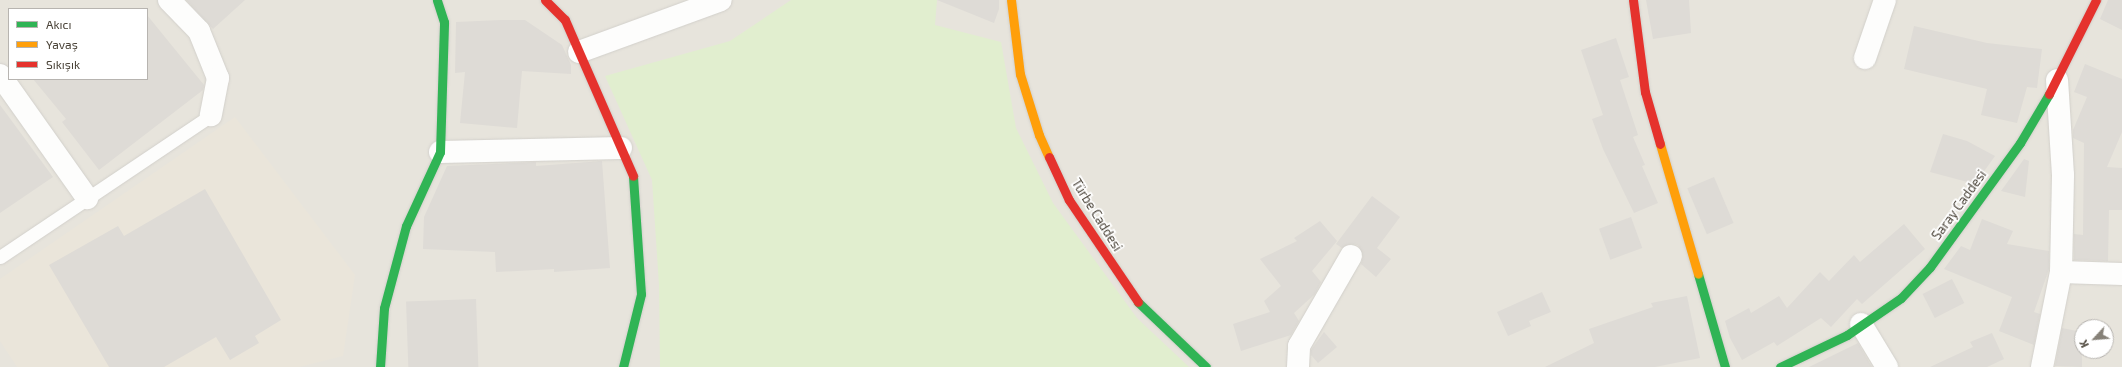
<!DOCTYPE html>
<meta charset="utf-8">
<style>
body{margin:0}
#map{position:relative;width:2122px;height:367px;overflow:hidden;background:#f4f2ee;font-family:"Exo 2",sans-serif}
div>[style]{position:absolute}
[style*='--x']{left:calc(var(--x)*1px);top:calc(var(--y)*1px);width:calc(var(--w)*1px);rotate:calc(var(--a)*1deg)}
.residential>*{inset:0;background:#e7e4dc}
.education>*{inset:0;background:#eae5da}
.green>*{inset:0;background:#e1eecf}
.building>*{inset:0;background:#dedbd6;transform-origin:0 0}
.roads{filter:drop-shadow(0 0 1px #d2d0cb) drop-shadow(0 0 1px #d2d0cb)}
.lane>*{height:13px;margin:-6.5px;padding:0 6.5px;transform-origin:6.5px;border-radius:6.5px;background:#fdfdfc}
.street>*{height:22px;margin:-11px;padding:0 11px;transform-origin:11px;border-radius:11px;background:#fdfdfc}
.fast>*{height:9px;margin:-4.5px;padding:0 4.5px;transform-origin:4.5px;border-radius:4.5px;background:#30b455}
.slow>*{height:9px;margin:-4.5px;padding:0 4.5px;transform-origin:4.5px;border-radius:4.5px;background:#ff9f0a}
.jam>*{height:9px;margin:-4.5px;padding:0 4.5px;transform-origin:4.5px;border-radius:4.5px;background:#e5322d}
span{translate:-50% -50%;white-space:nowrap;text-align:center;line-height:1.15;-webkit-text-stroke:3.5px #fff;paint-order:stroke}
.street-label{font-size:13px;color:#4b4439}
.legend{position:absolute;left:8px;top:8px;width:140px;height:72px;box-sizing:border-box;background:#fff;border:1px solid #b7b4b0;margin:0;padding:5px 7px;list-style:none;font-size:12px;color:#4b4439}
.legend li{display:flex;align-items:center;gap:8px;height:20px}
.legend b{width:20px;border:1px solid #b7b4b0}
.north{position:absolute;left:2074px;top:319px;width:40px;height:40px;box-sizing:border-box;background:#fff;border:1px solid #b7b4b0;border-radius:50%;rotate:244deg;font-size:11px;font-weight:700;line-height:16px;text-align:center;color:#4b4439}
.north::after{content:'';display:block;margin:auto;width:14px;height:18px;background:#868178;clip-path:polygon(50% 0,100% 100%,50% 72%,0 100%)}
</style>
<div id="map">
<div class="residential">
<i style="clip-path:polygon(evenodd,0 0,2122px 0,2122px 367px,0 367px,0 0,9px 9px,147px 9px,147px 79px,9px 79px,9px 9px,0 0,2082px 327px,2106px 327px,2106px 351px,2082px 351px,2082px 327px)"></i>
</div>
<div class="education">
<i style="clip-path:polygon(235px 117px,355px 275px,343px 356px,299px 367px,17px 367px,0 341px,0 279px)"></i>
</div>
<div class="green">
<i style="clip-path:polygon(791px 0,937px 0,935px 25px,1001px 42px,1016px 128px,1053px 203px,1137px 318px,1189px 367px,660px 367px,659px 285px,652px 180px,605px 76px,730px 41px)"></i>
</div>
<div class="building">
<i style="clip-path:polygon(186px 0,245px 0,213px 29px)"></i>
<i style="clip-path:polygon(937px 0,999px 0,999px 9px,994px 23px)"></i>
<i style="clip-path:polygon(1646px 0,1689px 0,1691px 33px,1653px 39px)"></i>
<i style="clip-path:polygon(2108px 0,2122px 0,2122px 30px,2100px 19px)"></i>
<i style="clip-path:polygon(147px 15px,204px 85px,203px 90px,99px 170px,62px 122px,66px 119px,33px 79px,147px 79px)"></i>
<i style="clip-path:polygon(501px 20px,525px 20px,562px 45px,571px 65px,571px 74px,522px 71px,517px 128px,460px 123px,465px 72px,455px 73px,456px 22px)"></i>
<i style="clip-path:polygon(1914px 26px,1987px 43px,2042px 49px,2037px 88px,2027px 87px,2017px 123px,1981px 115px,1987px 89px,1904px 69px)"></i>
<i style="clip-path:polygon(1616px 38px,1629px 77px,1620px 80px,1638px 135px,1633px 137px,1645px 165px,1642px 166px,1658px 203px,1634px 213px,1603px 149px,1592px 119px,1603px 115px,1581px 50px)"></i>
<i style="clip-path:polygon(2085px 64px,2122px 79px,2122px 132px,2107px 167px,2122px 168px,2122px 210px,2109px 210px,2108px 261px,2074px 260px,2074px 234px,2083px 235px,2084px 143px,2073px 138px,2073px 130px,2087px 97px,2074px 92px)"></i>
<i style="clip-path:polygon(0 105px,53px 177px,0 213px)"></i>
<i style="clip-path:polygon(1943px 134px,1967px 141px,1995px 156px,1975px 184px,1930px 172px)"></i>
<i style="clip-path:polygon(2024px 159px,2029px 161px,2025px 197px,2001px 191px)"></i>
<i style="clip-path:polygon(602px 161px,610px 268px,554px 272px,554px 269px,496px 272px,495px 252px,423px 249px,424px 217px,447px 166px,536px 162px,536px 166px)"></i>
<i style="left:1714px;top:177px;width:50px;height:29px;rotate:67deg"></i>
<i style="clip-path:polygon(205px 189px,281px 320px,255px 336px,259px 343px,230px 360px,216px 337px,164px 367px,109px 367px,49px 265px,118px 226px,124px 236px)"></i>
<i style="clip-path:polygon(1372px 196px,1400px 217px,1377px 248px,1391px 259px,1376px 277px,1361px 264px,1363px 256px,1358px 245px,1351px 244px,1342px 248px,1336px 244px)"></i>
<i style="left:1631px;top:217px;width:33px;height:34px;rotate:70deg"></i>
<i style="clip-path:polygon(1982px 219px,2013px 231px,2007px 244px,2049px 251px,2049px 269px,2034px 312px,2040px 314px,2034px 345px,1999px 331px,2012px 297px,1944px 269px,1961px 246px,1970px 250px)"></i>
<i style="clip-path:polygon(1320px 221px,1337px 241px,1312px 271px,1321px 282px,1315px 294px,1294px 313px,1299px 321px,1291px 335px,1241px 351px,1233px 324px,1270px 312px,1264px 301px,1281px 286px,1260px 259px,1297px 241px,1294px 238px)"></i>
<i style="clip-path:polygon(1904px 224px,1925px 249px,1862px 304px,1857px 299px,1831px 327px,1821px 318px,1777px 346px,1774px 342px,1742px 360px,1730px 338px,1725px 321px,1749px 308px,1751px 313px,1779px 296px,1787px 308px,1820px 272px,1829px 281px,1854px 255px,1860px 262px)"></i>
<i style="left:1952px;top:279px;width:27px;height:33px;rotate:63deg"></i>
<i style="clip-path:polygon(1542px 292px,1551px 312px,1529px 321px,1531px 326px,1508px 336px,1497px 312px)"></i>
<i style="clip-path:polygon(1687px 296px,1700px 358px,1655px 367px,1545px 367px,1594px 343px,1589px 329px,1653px 307px,1651px 303px)"></i>
<i style="left:476px;top:299px;width:68px;height:70px;rotate:88deg"></i>
<i style="clip-path:polygon(2062px 328px,2082px 332px,2082px 367px,2055px 366px)"></i>
<i style="clip-path:polygon(1324px 332px,1337px 347px,1318px 363px,1311px 355px,1311px 350px)"></i>
<i style="clip-path:polygon(1992px 333px,2004px 359px,1987px 367px,1930px 367px,1973px 347px,1970px 342px)"></i>
<i style="clip-path:polygon(1858px 343px,1872px 367px,1809px 367px,1852px 346px)"></i>
</div>
<div class="roads">
<div class="lane">
<i style="--x:0;--y:257;--w:254;--a:-33.9"></i>
</div>
<div class="street">
<i style="--x:169;--y:0;--w:43;--a:45.9"></i>
<i style="--x:199;--y:31;--w:51;--a:68"></i>
<i style="--x:218;--y:78;--w:38;--a:101"></i>
<i style="--x:579;--y:52;--w:151;--a:-20.1"></i>
<i style="--x:1865;--y:58;--w:61;--a:-71"></i>
<i style="--x:0;--y:75;--w:151;--a:54.7"></i>
<i style="--x:440;--y:152;--w:181;--a:-1.3"></i>
<i style="--x:2061;--y:272;--w:61;--a:1.9"></i>
<i style="--x:1861;--y:324;--w:50;--a:58.8"></i>
<i style="--x:1298;--y:367;--w:21;--a:-87"></i>
<i style="--x:1299;--y:346;--w:104;--a:-60"></i>
<i style="--x:2042;--y:367;--w:97;--a:-78.7"></i>
<i style="--x:2061;--y:272;--w:97;--a:-88.8"></i>
<i style="--x:2063;--y:175;--w:95;--a:-93.6"></i>
</div>
<div class="fast">
<i style="--x:1698;--y:274;--w:97;--a:73.8"></i>
<i style="--x:1138;--y:302;--w:94;--a:43.7"></i>
<i style="--x:380;--y:367;--w:59;--a:-86.1"></i>
<i style="--x:384;--y:308;--w:85;--a:-75"></i>
<i style="--x:406;--y:226;--w:81;--a:-65.3"></i>
<i style="--x:440;--y:152;--w:130;--a:-88.2"></i>
<i style="--x:444;--y:22;--w:23;--a:-108"></i>
<i style="--x:623;--y:367;--w:75;--a:-76.1"></i>
<i style="--x:641;--y:294;--w:118;--a:-93.9"></i>
<i style="--x:1780;--y:367;--w:74;--a:-25.5"></i>
<i style="--x:1847;--y:335;--w:65;--a:-34.4"></i>
<i style="--x:1901;--y:298;--w:42;--a:-46.9"></i>
<i style="--x:1930;--y:267;--w:153;--a:-54"></i>
<i style="--x:2020;--y:143;--w:57;--a:-59.4"></i>
</div>
<div class="slow">
<i style="--x:1011;--y:0;--w:75;--a:83.1"></i>
<i style="--x:1020;--y:74;--w:64;--a:72.7"></i>
<i style="--x:1039;--y:135;--w:24;--a:66"></i>
<i style="--x:1660;--y:144;--w:135;--a:73.7"></i>
</div>
<div class="jam">
<i style="--x:545;--y:0;--w:28;--a:45"></i>
<i style="--x:565;--y:20;--w:170;--a:66.4"></i>
<i style="--x:1633;--y:0;--w:93;--a:82.6"></i>
<i style="--x:1645;--y:92;--w:54;--a:73.9"></i>
<i style="--x:2049;--y:94;--w:105;--a:-63.4"></i>
<i style="--x:1049;--y:157;--w:47;--a:65.1"></i>
<i style="--x:1069;--y:200;--w:123;--a:55.9"></i>
</div>
</div>
<div class="street-label">
<span style="left:1959px;top:205px;rotate:-54deg">Saray Caddesi</span>
<span style="left:1097px;top:215px;rotate:58deg">Türbe Caddesi</span>
</div>
<ul class="legend">
<li><b style="height:5px;background:#30b455"></b>Akıcı</li>
<li><b style="height:5px;background:#ff9f0a"></b>Yavaş</li>
<li><b style="height:5px;background:#e5322d"></b>Sıkışık</li>
</ul>
<div class="north">K</div>
</div>
